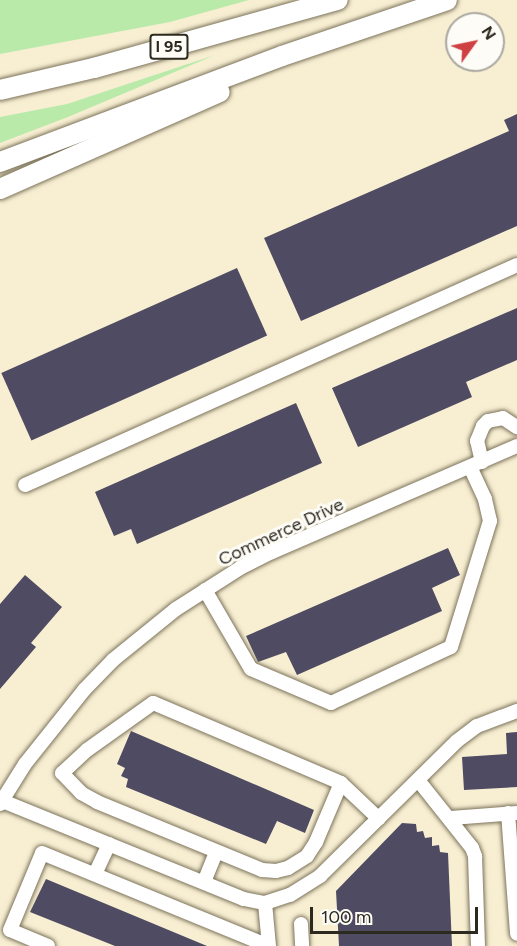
<!DOCTYPE html>
<style>
body{margin:0}
#map{position:relative;width:517px;height:946px;overflow:hidden;background:#f8efd3;font-family:Figtree,sans-serif}
div>[style]{position:absolute}
[style*='--x']{left:calc(var(--x)*1px);top:calc(var(--y)*1px);width:calc(var(--w)*1px);rotate:calc(var(--a)*1deg)}
.green>*{inset:0;background:#b9eaaa}
.building>*{inset:0;background:#4e4b62;transform-origin:0 0}
.roads{filter:drop-shadow(0 0 2px #7c735b) drop-shadow(0 0 2px #7c735b)}
.minor>*{height:14px;margin:-7px;padding:0 7px;transform-origin:7px;border-radius:7px;background:#fff}
.highway>*{height:20px;margin:-10px;padding:0 10px;transform-origin:10px;border-radius:10px;background:#fff}
span{translate:-50% -50%;white-space:nowrap;text-align:center;line-height:1.15;-webkit-text-stroke:6px #fefcf7;paint-order:stroke}
.shield-label span{padding:2px 4px;background:#fefcf7;border:2px solid;border-radius:4px;-webkit-text-stroke-width:0}
.shield-label{font-size:16px;color:#2c291e;font-weight:700}
.street-label{font-size:18px;color:#2c291e}
.north{position:absolute;left:445px;top:12px;width:60px;height:60px;box-sizing:border-box;background:#fefcf7;border:2px solid #aaa8a0;border-radius:50%;rotate:57deg;font-size:16px;font-weight:700;line-height:24px;text-align:center;color:#2c291e}
.north::after{content:'';display:block;margin:auto;width:21px;height:27px;background:#cf4043;clip-path:polygon(50% 0,100% 100%,50% 72%,0 100%)}
.scale{position:absolute;left:310px;top:907px;width:168px;height:27px;box-sizing:border-box;border:3px solid #2c291e;border-top:0;padding-left:8px;font-size:18px;line-height:21px;white-space:nowrap;color:#2c291e;-webkit-text-stroke:4px #fefcf7;paint-order:stroke}
</style>
<div id="map">
<div class="green">
<i style="clip-path:polygon(0 0,249px 0,170px 22px,0 54px)"></i>
<i style="clip-path:polygon(215px 55px,68px 117px,0 143px,0 117px,67px 104px)"></i>
</div>
<div class="building">
<i style="clip-path:polygon(517px 114px,517px 226px,301px 321px,264px 238px,509px 131px,504px 120px)"></i>
<i style="left:237px;top:268px;width:74px;height:258px;rotate:66deg"></i>
<i style="clip-path:polygon(517px 308px,517px 360px,466px 382px,472px 397px,358px 447px,332px 388px)"></i>
<i style="clip-path:polygon(296px 403px,322px 463px,137px 544px,131px 529px,114px 536px,95px 492px)"></i>
<i style="clip-path:polygon(448px 548px,460px 575px,432px 588px,442px 611px,297px 675px,286px 652px,258px 662px,246px 636px)"></i>
<i style="clip-path:polygon(25px 575px,62px 607px,31px 643px,36px 647px,0 689px,0 604px)"></i>
<i style="clip-path:polygon(131px 731px,314px 810px,305px 833px,277px 821px,266px 844px,126px 787px,128px 779px,121px 776px,125px 768px,117px 764px)"></i>
<i style="clip-path:polygon(517px 732px,517px 787px,464px 790px,462px 757px,507px 754px,506px 733px)"></i>
<i style="clip-path:polygon(402px 823px,416px 824px,417px 832px,423px 831px,425px 838px,432px 837px,432px 846px,439px 845px,440px 852px,448px 853px,452px 946px,339px 946px,336px 891px)"></i>
<i style="clip-path:polygon(46px 879px,207px 946px,115px 946px,30px 912px)"></i>
</div>
<div class="roads">
<div class="minor">
<i style="--x:482;--y:462;--w:22;--a:-103"></i>
<i style="--x:477;--y:441;--w:16;--a:-68"></i>
<i style="--x:483;--y:426;--w:7;--a:-45"></i>
<i style="--x:488;--y:421;--w:15;--a:-11"></i>
<i style="--x:503;--y:418;--w:17;--a:33"></i>
<i style="--x:25;--y:485;--w:539;--a:-24.09"></i>
<i style="--x:205;--y:590;--w:91;--a:59.8"></i>
<i style="--x:251;--y:669;--w:87;--a:23"></i>
<i style="--x:331;--y:703;--w:132;--a:-25"></i>
<i style="--x:451;--y:647;--w:132;--a:-72.8"></i>
<i style="--x:490;--y:521;--w:23;--a:-103"></i>
<i style="--x:485;--y:499;--w:35;--a:-115"></i>
<i style="--x:418;--y:780;--w:87;--a:51.5"></i>
<i style="--x:472;--y:848;--w:9;--a:69"></i>
<i style="--x:475;--y:856;--w:90;--a:88.1"></i>
<i style="--x:341;--y:783;--w:204;--a:-156.9"></i>
<i style="--x:153;--y:703;--w:81;--a:144.5"></i>
<i style="--x:87;--y:750;--w:34;--a:137"></i>
<i style="--x:62;--y:773;--w:28;--a:46"></i>
<i style="--x:81;--y:793;--w:18;--a:29"></i>
<i style="--x:97;--y:802;--w:178;--a:22.4"></i>
<i style="--x:262;--y:870;--w:14;--a:4"></i>
<i style="--x:276;--y:871;--w:12;--a:-14"></i>
<i style="--x:288;--y:868;--w:22;--a:-32"></i>
<i style="--x:307;--y:856;--w:17;--a:-57"></i>
<i style="--x:316;--y:842;--w:64;--a:-67"></i>
<i style="--x:341;--y:783;--w:52;--a:43.5"></i>
<i style="--x:0;--y:800;--w:263;--a:22.1"></i>
<i style="--x:244;--y:899;--w:21;--a:11"></i>
<i style="--x:265;--y:903;--w:26;--a:-18"></i>
<i style="--x:290;--y:895;--w:36;--a:-32"></i>
<i style="--x:320;--y:876;--w:192;--a:-44.6"></i>
<i style="--x:457;--y:741;--w:25;--a:-37"></i>
<i style="--x:477;--y:726;--w:43;--a:-20.6"></i>
<i style="--x:0;--y:804;--w:47;--a:-58"></i>
<i style="--x:25;--y:764;--w:95;--a:-51.4"></i>
<i style="--x:84;--y:690;--w:42;--a:-46"></i>
<i style="--x:113;--y:660;--w:81;--a:-39"></i>
<i style="--x:176;--y:609;--w:76;--a:-32.6"></i>
<i style="--x:240;--y:568;--w:36;--a:-27"></i>
<i style="--x:272;--y:552;--w:267;--a:-23.4"></i>
<i style="--x:508;--y:813;--w:121;--a:85.7"></i>
<i style="--x:451;--y:818;--w:66;--a:-4.3"></i>
<i style="--x:95;--y:874;--w:33;--a:-65"></i>
<i style="--x:204;--y:882;--w:31;--a:-68"></i>
<i style="--x:265;--y:903;--w:43;--a:84.7"></i>
<i style="--x:301;--y:924;--w:22;--a:87"></i>
<i style="--x:48;--y:946;--w:41;--a:-157.2"></i>
<i style="--x:10;--y:930;--w:83;--a:-67.4"></i>
<i style="--x:42;--y:853;--w:245;--a:22.3"></i>
</div>
<div class="highway">
<i style="--x:0;--y:90;--w:97;--a:-13.2"></i>
<i style="--x:94;--y:68;--w:253;--a:-15.6"></i>
<i style="--x:0;--y:162;--w:301;--a:-20.6"></i>
<i style="--x:282;--y:56;--w:174;--a:-18.7"></i>
<i style="--x:0;--y:189;--w:240;--a:-23.8"></i>
</div>
</div>
<div class="shield-label">
<span style="left:169px;top:47px">I 95</span>
</div>
<div class="street-label">
<span style="left:281px;top:532px;rotate:-25deg">Commerce Drive</span>
</div>
<div class="north">N</div>
<div class="scale">100 m</div>
</div>
